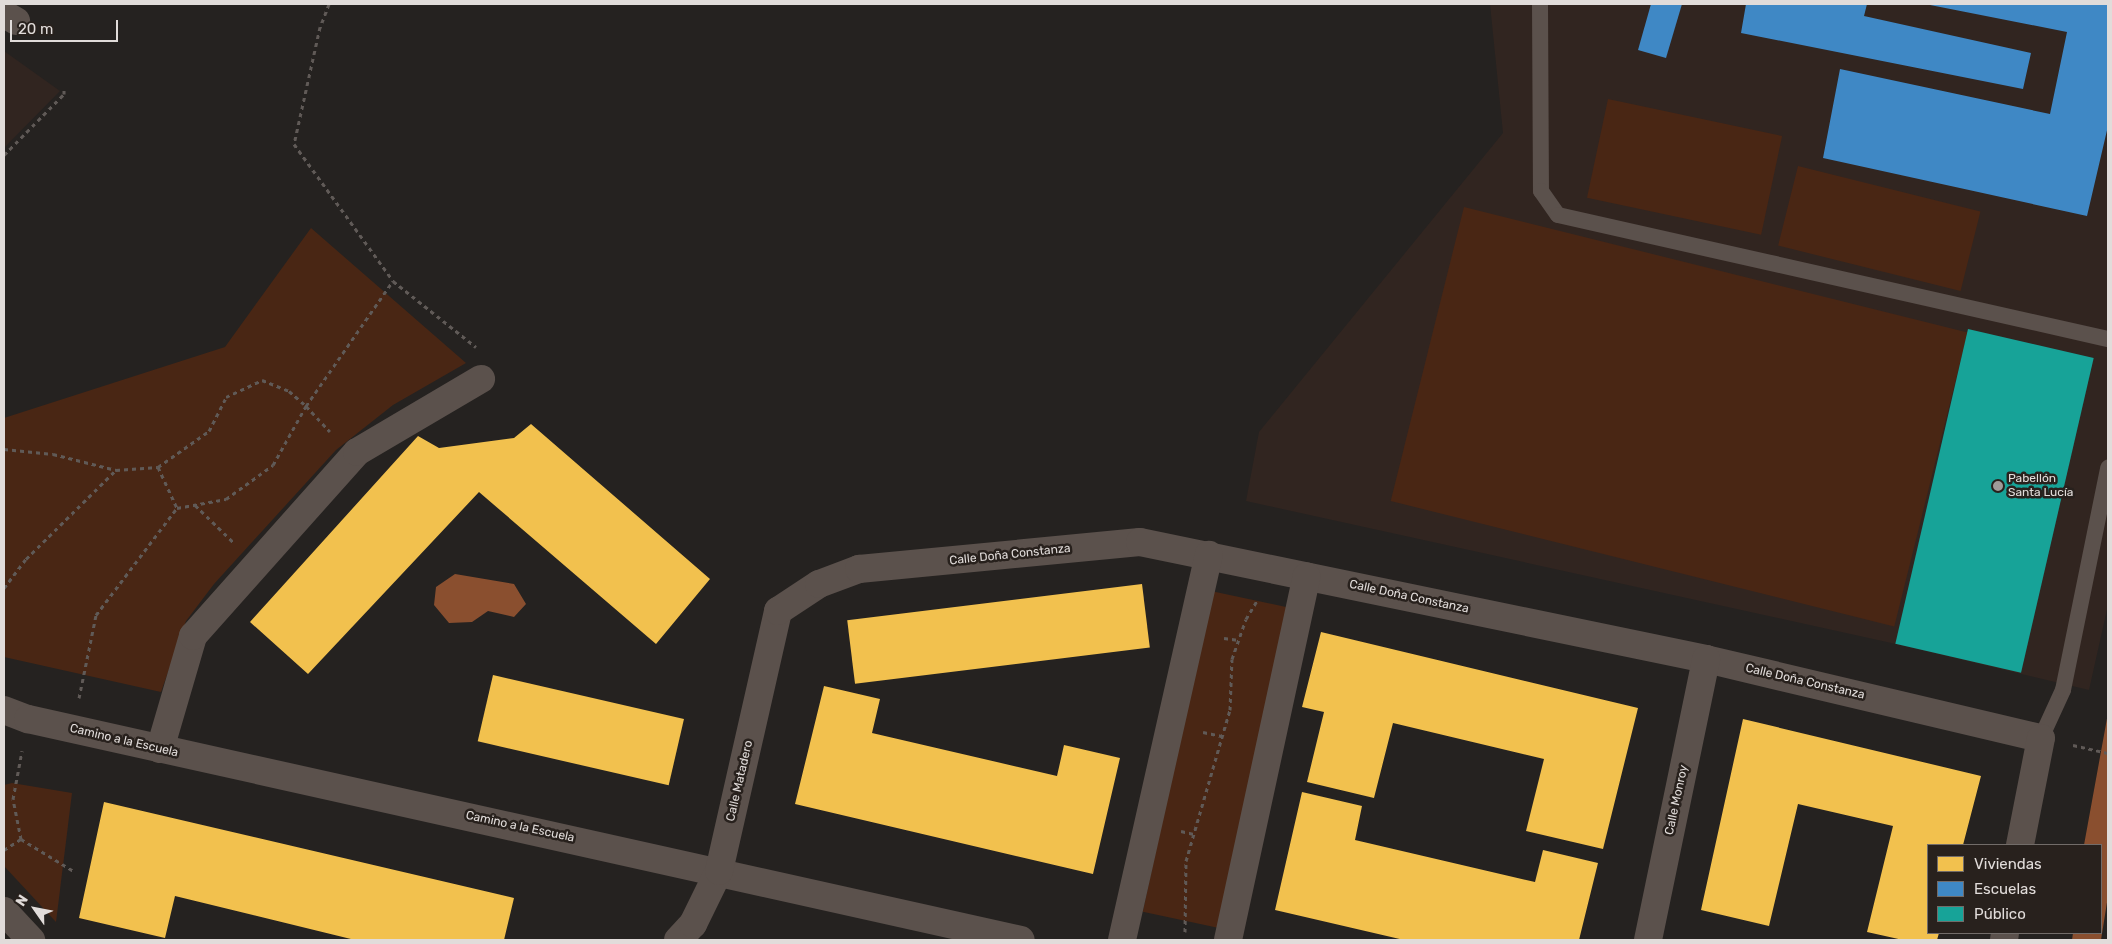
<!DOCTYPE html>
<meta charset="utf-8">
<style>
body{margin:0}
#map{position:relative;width:2112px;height:944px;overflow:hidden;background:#252220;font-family:Rubik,sans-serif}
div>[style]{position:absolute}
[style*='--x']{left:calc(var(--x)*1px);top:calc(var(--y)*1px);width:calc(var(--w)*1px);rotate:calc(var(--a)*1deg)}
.built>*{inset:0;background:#312520}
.green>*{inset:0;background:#492614;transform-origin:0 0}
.water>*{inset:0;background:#8a4f2f}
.homes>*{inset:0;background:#f2c14e;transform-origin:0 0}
.schools>*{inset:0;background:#3f88c5}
.public>*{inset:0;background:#17a398;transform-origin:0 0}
.path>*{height:3px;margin-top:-1.5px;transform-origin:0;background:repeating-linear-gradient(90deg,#605a57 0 4px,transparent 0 8px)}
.lane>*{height:16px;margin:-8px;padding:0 8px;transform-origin:8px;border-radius:8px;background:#5b514c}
.street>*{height:28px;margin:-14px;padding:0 14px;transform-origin:14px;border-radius:14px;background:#5b514c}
.dots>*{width:14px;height:14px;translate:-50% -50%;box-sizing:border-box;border:2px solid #28211d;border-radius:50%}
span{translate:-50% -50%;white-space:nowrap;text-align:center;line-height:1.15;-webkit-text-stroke:5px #28211d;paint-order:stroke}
.poi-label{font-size:12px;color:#e1dcda}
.left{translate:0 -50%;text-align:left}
.street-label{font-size:12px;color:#e1dcda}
.frame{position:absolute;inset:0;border:5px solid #e1dcda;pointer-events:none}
.legend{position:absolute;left:1927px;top:844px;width:175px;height:90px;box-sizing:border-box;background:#28211d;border:1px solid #726c69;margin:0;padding:6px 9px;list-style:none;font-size:15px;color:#e1dcda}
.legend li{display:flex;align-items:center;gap:10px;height:25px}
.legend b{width:25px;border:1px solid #726c69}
.north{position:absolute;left:10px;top:884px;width:50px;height:50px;-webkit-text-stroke:4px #28211d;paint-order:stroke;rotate:303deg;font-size:14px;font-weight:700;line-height:20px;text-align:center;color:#e1dcda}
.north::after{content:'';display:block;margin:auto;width:18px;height:22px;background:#e1dcda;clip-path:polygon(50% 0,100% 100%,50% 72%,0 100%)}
.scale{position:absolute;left:10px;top:20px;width:108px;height:22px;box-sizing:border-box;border:2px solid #e1dcda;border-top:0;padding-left:6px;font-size:15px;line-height:18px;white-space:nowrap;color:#e1dcda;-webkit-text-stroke:4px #28211d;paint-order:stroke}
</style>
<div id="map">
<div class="built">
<i style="clip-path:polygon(1490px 4px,2108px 4px,2108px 605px,2089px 690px,1896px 644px,1246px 501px,1259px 432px,1503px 133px)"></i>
<i style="clip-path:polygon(4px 51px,60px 91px,4px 148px)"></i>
</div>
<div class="green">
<i style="left:1608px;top:99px;width:178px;height:101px;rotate:12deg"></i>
<i style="left:1798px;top:166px;width:188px;height:82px;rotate:14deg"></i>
<i style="left:1464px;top:207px;width:519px;height:303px;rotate:14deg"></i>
<i style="clip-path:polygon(311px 228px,466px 363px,393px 405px,336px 450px,214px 584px,186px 621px,161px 692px,4px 657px,4px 418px,225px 347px)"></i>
<i style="left:1211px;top:591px;width:79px;height:328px;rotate:12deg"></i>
<i style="clip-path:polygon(12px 783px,72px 793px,56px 922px,4px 866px,4px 785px)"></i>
</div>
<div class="water">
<i style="clip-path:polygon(455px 574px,514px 584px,526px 604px,514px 617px,488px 611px,472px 622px,449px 623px,434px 605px,436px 587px)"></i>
<i style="clip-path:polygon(2108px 713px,2108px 896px,2101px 940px,2072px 940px,2073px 933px,2101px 933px,2101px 845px,2084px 845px)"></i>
</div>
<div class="homes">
<i style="clip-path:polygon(531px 424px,710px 579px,656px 644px,479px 492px,308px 674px,250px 622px,418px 436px,439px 448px,514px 438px)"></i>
<i style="left:1142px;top:584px;width:64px;height:297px;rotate:83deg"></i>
<i style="clip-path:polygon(1321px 632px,1638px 708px,1603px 849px,1526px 831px,1544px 759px,1393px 723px,1374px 798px,1307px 782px,1324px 712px,1302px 707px)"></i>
<i style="left:493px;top:675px;width:196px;height:68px;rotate:13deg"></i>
<i style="clip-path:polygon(824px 686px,880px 699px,872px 733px,1057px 776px,1064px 745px,1120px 758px,1093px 874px,795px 804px)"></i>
<i style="clip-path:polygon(1743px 719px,1981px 776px,1963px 845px,1928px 845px,1928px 933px,1939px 933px,1937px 940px,1903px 940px,1867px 932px,1893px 826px,1798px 804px,1769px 926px,1701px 910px)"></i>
<i style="clip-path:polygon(1302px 792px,1362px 806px,1355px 840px,1535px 882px,1543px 850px,1598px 863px,1579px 940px,1404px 940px,1275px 910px)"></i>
<i style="clip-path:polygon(104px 802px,514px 898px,504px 940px,355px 940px,175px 896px,165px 938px,79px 918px)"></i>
</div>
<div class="schools">
<i style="clip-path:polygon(1651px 4px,1682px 4px,1666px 58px,1638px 50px)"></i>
<i style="clip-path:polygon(1746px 4px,1867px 4px,1864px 16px,2031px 53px,2023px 89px,1741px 33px)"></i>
<i style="clip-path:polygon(1925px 4px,2108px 4px,2108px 126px,2087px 216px,1823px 158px,1840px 69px,2050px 114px,2067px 32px)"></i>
</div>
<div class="public">
<i style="left:1968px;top:329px;width:129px;height:323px;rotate:13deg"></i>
</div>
<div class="path">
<i style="--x:329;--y:4;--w:25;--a:111"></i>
<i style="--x:320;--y:27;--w:120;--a:102.5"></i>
<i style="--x:294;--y:144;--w:169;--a:54.1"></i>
<i style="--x:393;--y:281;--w:106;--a:38.5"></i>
<i style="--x:4;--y:155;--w:86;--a:-45.5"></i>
<i style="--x:64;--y:94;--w:7;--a:-90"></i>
<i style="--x:4;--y:449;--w:49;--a:5.8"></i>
<i style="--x:53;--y:454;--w:65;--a:14.3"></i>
<i style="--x:116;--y:470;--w:42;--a:-4.1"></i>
<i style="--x:158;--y:467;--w:62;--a:-35.2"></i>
<i style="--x:209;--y:431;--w:38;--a:-63"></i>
<i style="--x:226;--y:397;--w:40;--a:-25"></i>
<i style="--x:262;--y:380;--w:29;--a:22"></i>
<i style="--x:289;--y:391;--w:23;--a:41"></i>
<i style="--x:306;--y:406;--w:152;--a:-55.2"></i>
<i style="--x:158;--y:467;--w:45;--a:65.1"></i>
<i style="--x:177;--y:508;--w:50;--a:-10.4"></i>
<i style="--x:226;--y:499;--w:58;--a:-35.9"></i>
<i style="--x:273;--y:465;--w:68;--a:-60.8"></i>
<i style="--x:306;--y:406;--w:35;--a:47"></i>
<i style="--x:195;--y:505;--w:53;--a:44.2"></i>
<i style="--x:4;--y:588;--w:36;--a:-53"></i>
<i style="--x:26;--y:559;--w:127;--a:-44.7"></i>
<i style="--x:1224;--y:638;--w:15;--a:8"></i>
<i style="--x:79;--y:698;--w:85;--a:-78.4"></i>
<i style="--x:96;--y:615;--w:134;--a:-52.9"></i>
<i style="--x:1203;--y:732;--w:19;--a:12"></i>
<i style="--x:2073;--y:745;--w:36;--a:13"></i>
<i style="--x:1181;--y:831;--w:13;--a:13"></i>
<i style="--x:21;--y:839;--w:41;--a:-101.3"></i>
<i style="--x:13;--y:799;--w:49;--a:-79.4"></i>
<i style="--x:4;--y:850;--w:20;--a:-33"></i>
<i style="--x:21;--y:839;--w:63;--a:31.4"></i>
<i style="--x:1185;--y:932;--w:71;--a:-89.2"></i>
<i style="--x:1186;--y:861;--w:157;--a:-73.8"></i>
<i style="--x:1230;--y:710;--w:51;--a:-87.8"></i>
<i style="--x:1232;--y:659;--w:42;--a:-70.7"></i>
<i style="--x:1246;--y:619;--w:23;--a:-59"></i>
</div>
<div class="lane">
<i style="--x:1540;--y:4;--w:187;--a:89.7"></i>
<i style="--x:1541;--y:191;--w:29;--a:55"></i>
<i style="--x:1558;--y:215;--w:564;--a:12.71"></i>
<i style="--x:2041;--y:738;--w:53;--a:-65.4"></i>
<i style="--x:2063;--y:690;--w:227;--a:-78.5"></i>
</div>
<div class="street">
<i style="--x:4;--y:14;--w:14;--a:30"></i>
<i style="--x:4;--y:710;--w:26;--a:21"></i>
<i style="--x:28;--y:719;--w:1017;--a:12.55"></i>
<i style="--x:160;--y:749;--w:118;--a:-73.7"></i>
<i style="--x:193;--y:636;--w:246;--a:-48.3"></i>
<i style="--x:357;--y:452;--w:144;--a:-30.5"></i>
<i style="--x:4;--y:911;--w:40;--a:47"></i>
<i style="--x:678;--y:940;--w:22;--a:-47"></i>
<i style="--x:693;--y:924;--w:59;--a:-63.9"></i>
<i style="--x:719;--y:871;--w:267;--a:-77.2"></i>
<i style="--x:778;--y:611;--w:49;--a:-33.4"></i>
<i style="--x:819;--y:584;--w:43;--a:-20.6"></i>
<i style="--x:859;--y:569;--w:282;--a:-5.5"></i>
<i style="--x:1140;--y:542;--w:578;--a:11.68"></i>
<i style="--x:1706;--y:659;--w:344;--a:13.3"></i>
<i style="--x:2041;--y:738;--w:109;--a:101.1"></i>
<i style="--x:1122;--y:940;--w:395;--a:-77.3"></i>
<i style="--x:1228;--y:940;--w:372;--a:-77.8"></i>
<i style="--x:1648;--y:940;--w:287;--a:-78.3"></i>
<i style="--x:2004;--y:940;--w:7;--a:-82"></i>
</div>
<div class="dots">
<i style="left:1998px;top:486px;background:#9f9b99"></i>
</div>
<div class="poi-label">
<span class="left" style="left:2008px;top:486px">Pabellón<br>Santa Lucía</span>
</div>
<div class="street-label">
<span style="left:1010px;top:555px;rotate:-6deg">Calle Doña Constanza</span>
<span style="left:1409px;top:597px;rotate:12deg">Calle Doña Constanza</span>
<span style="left:1805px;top:682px;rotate:13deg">Calle Doña Constanza</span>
<span style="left:124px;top:741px;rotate:13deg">Camino a la Escuela</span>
<span style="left:740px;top:781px;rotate:-77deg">Calle Matadero</span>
<span style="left:1677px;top:800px;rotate:-78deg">Calle Monroy</span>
<span style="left:520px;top:827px;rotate:12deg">Camino a la Escuela</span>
</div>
<div class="frame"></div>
<ul class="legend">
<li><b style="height:14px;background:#f2c14e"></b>Viviendas</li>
<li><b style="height:14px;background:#3f88c5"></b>Escuelas</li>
<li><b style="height:14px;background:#17a398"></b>Público</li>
</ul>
<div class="north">N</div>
<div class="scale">20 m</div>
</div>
